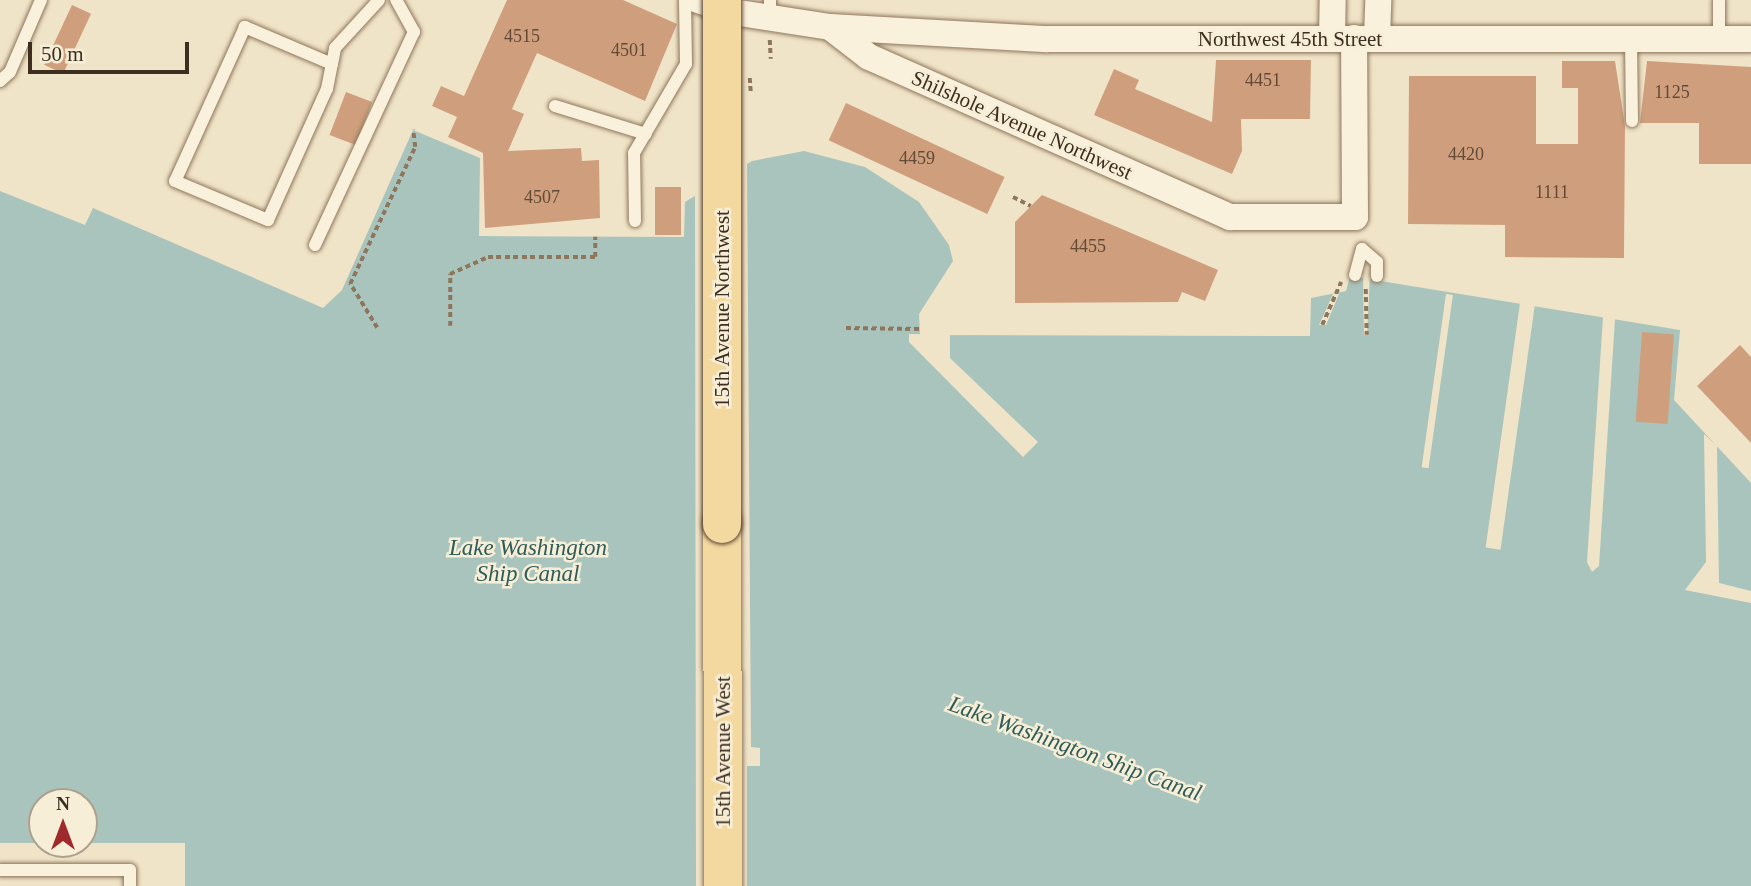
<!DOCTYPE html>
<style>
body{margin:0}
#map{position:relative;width:1751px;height:886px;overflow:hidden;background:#f0e4c8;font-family:"Times New Roman",serif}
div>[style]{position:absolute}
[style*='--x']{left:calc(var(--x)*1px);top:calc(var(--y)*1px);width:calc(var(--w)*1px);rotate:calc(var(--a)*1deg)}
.water>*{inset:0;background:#a9c4bc}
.pier>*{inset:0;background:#f0e4c8;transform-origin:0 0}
.building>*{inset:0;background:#cf9f7d;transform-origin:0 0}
.path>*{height:3.5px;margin-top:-1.75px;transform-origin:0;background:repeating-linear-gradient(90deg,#8d765c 0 5px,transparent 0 8.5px)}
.roads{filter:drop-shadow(0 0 2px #8d765c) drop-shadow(0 0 2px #8d765c)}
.lane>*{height:12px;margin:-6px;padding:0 6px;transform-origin:6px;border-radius:6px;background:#faf1dc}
.street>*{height:26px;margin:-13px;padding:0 13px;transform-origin:13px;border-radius:13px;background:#faf1dc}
.primary>*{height:38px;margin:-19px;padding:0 19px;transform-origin:19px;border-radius:19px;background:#f3d9a0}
.bridges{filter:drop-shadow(0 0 2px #5b4430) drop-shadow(0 0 2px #5b4430)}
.primary-bridge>*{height:38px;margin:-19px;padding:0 19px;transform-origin:19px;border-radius:19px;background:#f3d9a0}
span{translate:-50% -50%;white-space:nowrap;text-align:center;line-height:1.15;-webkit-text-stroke:5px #f7eed8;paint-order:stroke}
.number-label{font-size:18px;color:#624a37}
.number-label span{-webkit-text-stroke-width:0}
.street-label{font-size:21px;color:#3d2e20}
.water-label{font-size:23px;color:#2f5d5a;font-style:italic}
.north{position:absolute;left:28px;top:788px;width:70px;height:70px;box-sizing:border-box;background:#f7eed8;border:2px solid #ada18e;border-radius:50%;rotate:0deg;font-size:19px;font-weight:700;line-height:28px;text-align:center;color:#3d2e20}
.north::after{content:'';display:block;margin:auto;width:24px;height:32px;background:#9e2a2b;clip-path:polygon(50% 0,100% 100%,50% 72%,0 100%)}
.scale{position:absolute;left:28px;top:42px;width:161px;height:32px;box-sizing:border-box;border:4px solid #3d2e20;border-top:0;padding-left:9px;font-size:21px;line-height:24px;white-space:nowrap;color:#3d2e20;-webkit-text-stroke:5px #f7eed8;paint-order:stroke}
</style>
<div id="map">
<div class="water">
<i style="clip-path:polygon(evenodd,413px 130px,480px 158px,479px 236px,684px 237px,685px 202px,752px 161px,804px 151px,865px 167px,919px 202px,949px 245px,953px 261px,919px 314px,920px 335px,1310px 336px,1311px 298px,1346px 291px,1350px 276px,1680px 330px,1674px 400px,1751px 483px,1751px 886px,0 886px,0 191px,85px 225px,93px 208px,323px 308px,342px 290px,413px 130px,42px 802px,84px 802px,84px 844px,42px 844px,42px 802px)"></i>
</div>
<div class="pier">
<i style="clip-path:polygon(747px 160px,751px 747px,760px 748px,760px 766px,747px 766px,747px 886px,696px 886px,695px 191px)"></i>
<i style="clip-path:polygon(1363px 273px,1370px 274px,1367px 335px,1364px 335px)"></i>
<i style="clip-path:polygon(1333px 294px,1339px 294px,1326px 325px,1319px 325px)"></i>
<i style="left:1446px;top:294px;width:7px;height:175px;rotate:8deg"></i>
<i style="left:1520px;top:303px;width:15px;height:247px;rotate:8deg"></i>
<i style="clip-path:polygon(1603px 317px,1615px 319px,1599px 566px,1592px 572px,1587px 562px)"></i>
<i style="clip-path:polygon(909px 334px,950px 335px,950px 358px,1038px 442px,1023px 457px,909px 342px)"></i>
<i style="clip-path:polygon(1704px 434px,1717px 446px,1719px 583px,1751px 591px,1751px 603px,1685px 590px,1706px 562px)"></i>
<i style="left:0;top:843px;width:185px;height:43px"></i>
</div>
<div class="building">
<i style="clip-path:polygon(507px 0,623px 0,677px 24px,645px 101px,537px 53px,512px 109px,524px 114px,508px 151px,581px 148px,582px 161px,599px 160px,600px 218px,485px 228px,483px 153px,448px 137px,457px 117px,432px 106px,441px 86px,464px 96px)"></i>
<i style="left:72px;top:5px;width:21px;height:66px;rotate:25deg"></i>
<i style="clip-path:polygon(1216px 60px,1311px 60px,1310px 119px,1241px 119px,1242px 151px,1232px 174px,1094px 115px,1114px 69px,1139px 80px,1135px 89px,1212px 122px)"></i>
<i style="clip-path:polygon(1562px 61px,1615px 61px,1625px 126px,1624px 258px,1505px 257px,1505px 225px,1408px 224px,1409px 76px,1536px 76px,1536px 144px,1578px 144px,1578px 88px,1562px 88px)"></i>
<i style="clip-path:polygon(1647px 61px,1751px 67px,1751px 164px,1699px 164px,1699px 123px,1640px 123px)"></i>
<i style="left:346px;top:92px;width:28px;height:46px;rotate:21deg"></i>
<i style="left:846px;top:103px;width:175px;height:41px;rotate:25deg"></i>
<i style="left:655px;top:187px;width:26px;height:48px"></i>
<i style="clip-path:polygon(1042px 195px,1218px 270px,1205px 301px,1182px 292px,1178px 302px,1015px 303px,1015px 222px)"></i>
<i style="left:1642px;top:332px;width:32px;height:90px;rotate:4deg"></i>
<i style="clip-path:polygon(1740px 345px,1751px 357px,1751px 443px,1697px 386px)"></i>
</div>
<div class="path">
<i style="--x:770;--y:40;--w:19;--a:87"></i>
<i style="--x:750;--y:78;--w:16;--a:86"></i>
<i style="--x:1013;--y:197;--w:20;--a:27"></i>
<i style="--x:1366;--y:289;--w:46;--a:88.8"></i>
<i style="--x:1322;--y:325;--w:47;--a:-66.2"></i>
<i style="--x:450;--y:326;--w:52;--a:-90"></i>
<i style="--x:450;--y:274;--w:42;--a:-24.1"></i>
<i style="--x:488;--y:257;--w:107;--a:0"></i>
<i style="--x:595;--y:257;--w:20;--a:-90"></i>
<i style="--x:377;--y:328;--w:52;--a:-121.5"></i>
<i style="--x:350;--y:284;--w:152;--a:-64.6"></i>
<i style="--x:415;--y:147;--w:17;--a:-97"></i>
<i style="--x:846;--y:328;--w:74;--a:0.8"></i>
</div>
<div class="roads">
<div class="lane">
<i style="--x:770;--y:0;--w:18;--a:90"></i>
<i style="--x:1631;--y:39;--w:82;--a:89.3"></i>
<i style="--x:1719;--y:39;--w:39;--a:-90"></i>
<i style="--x:332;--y:64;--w:95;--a:-157"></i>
<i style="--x:245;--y:27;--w:169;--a:114.4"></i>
<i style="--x:175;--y:181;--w:101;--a:22.8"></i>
<i style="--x:268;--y:220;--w:144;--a:-65.8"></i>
<i style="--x:327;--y:89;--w:25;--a:-79"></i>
<i style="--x:332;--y:64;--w:16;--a:-79"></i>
<i style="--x:335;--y:48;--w:65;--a:-47.5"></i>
<i style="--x:0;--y:81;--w:13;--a:-42"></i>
<i style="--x:10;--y:72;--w:78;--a:-66.7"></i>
<i style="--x:555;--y:106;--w:95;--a:17.1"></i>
<i style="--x:635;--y:221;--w:68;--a:-90.8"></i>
<i style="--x:634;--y:153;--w:103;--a:-59.7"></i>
<i style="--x:686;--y:64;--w:64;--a:-90.9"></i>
<i style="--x:315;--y:245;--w:235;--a:-65.1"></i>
<i style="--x:414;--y:32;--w:37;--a:-119"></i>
<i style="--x:1355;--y:275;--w:27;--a:-75"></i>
<i style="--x:1362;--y:249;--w:20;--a:41"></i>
<i style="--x:1377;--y:262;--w:14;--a:90"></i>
<i style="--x:0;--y:870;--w:130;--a:0"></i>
<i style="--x:130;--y:870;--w:16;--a:90"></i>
</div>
<div class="street">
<i style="--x:698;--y:0;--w:37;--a:19"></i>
<i style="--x:733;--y:12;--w:98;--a:8.8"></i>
<i style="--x:830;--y:27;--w:218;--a:3.2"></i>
<i style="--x:1048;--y:39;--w:703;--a:0"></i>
<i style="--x:830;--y:27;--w:49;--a:37.6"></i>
<i style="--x:869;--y:57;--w:395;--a:23.9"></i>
<i style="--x:1230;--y:217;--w:125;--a:0"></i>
<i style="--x:1355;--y:217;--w:179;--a:-90.3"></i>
<i style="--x:1377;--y:38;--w:38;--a:-88"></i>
<i style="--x:1332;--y:39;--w:39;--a:-89"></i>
</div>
<div class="primary">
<i style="--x:722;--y:524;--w:362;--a:89.8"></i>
</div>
</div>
<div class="bridges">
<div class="primary-bridge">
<i style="--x:722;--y:0;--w:524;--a:90"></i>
</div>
</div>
<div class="number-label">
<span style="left:522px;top:36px">4515</span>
<span style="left:629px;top:50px">4501</span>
<span style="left:1263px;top:80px">4451</span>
<span style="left:1672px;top:92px">1125</span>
<span style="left:1466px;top:154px">4420</span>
<span style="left:917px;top:158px">4459</span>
<span style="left:1552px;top:192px">1111</span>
<span style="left:542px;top:197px">4507</span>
<span style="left:1088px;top:246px">4455</span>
</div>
<div class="street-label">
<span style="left:1290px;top:39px">Northwest 45th Street</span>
<span style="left:1022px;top:125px;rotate:24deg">Shilshole Avenue Northwest</span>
<span style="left:722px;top:309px;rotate:-90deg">15th Avenue Northwest</span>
<span style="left:723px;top:752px;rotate:-90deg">15th Avenue West</span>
</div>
<div class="water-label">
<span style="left:528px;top:561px">Lake Washington<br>Ship Canal</span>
<span style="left:1075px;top:749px;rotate:20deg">Lake Washington Ship Canal</span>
</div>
<div class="north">N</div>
<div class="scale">50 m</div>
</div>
